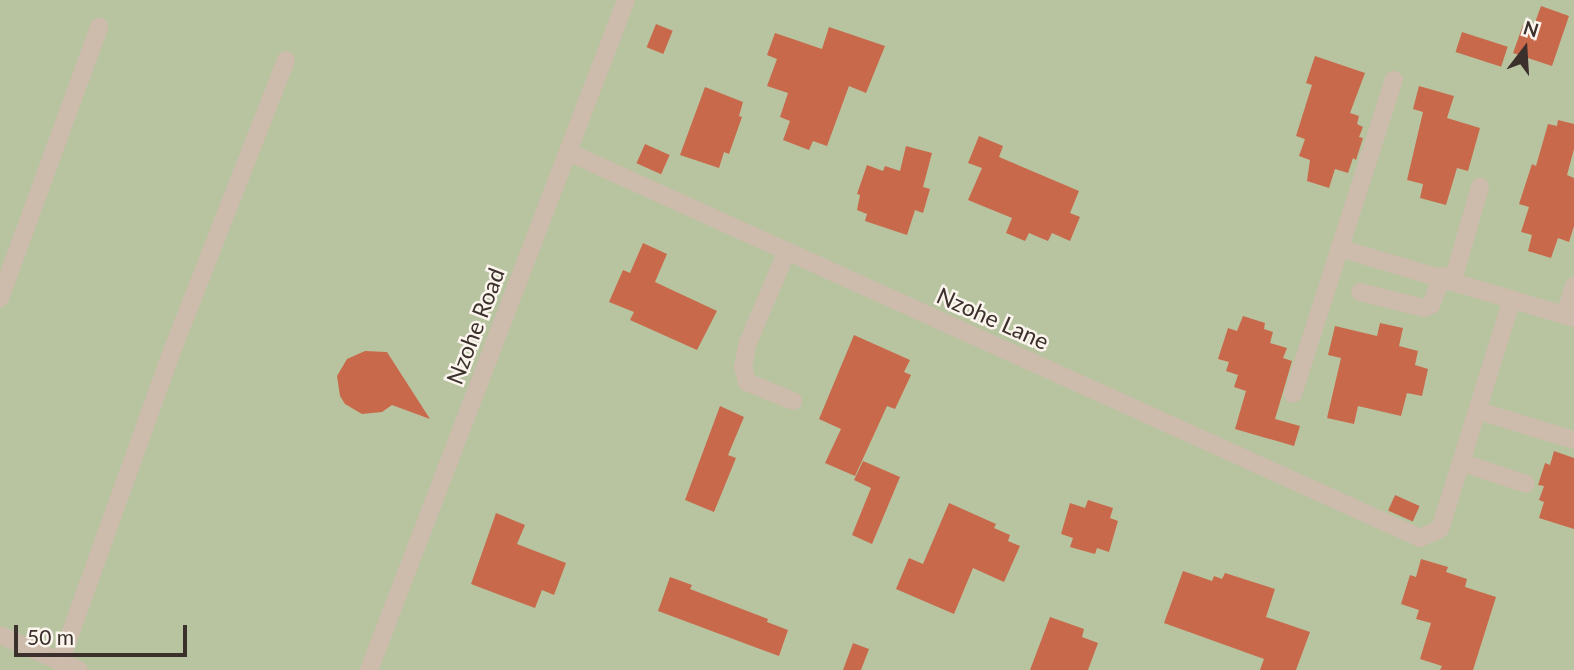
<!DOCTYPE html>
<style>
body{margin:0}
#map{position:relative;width:1574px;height:670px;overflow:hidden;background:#f4ebe1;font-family:Lato,sans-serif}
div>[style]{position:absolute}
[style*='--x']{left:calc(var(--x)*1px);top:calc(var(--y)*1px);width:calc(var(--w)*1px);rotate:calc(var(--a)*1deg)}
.green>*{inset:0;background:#b8c4a0;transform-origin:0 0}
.building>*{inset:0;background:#c8694b;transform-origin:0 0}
.minor>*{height:18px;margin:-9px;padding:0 9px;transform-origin:9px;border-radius:9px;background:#cdbbac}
span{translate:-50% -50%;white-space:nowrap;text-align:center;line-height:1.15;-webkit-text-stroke:5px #fbf5ee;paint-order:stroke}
.street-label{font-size:23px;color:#3b302b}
.north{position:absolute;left:1490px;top:14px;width:70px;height:70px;-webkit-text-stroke:5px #fbf5ee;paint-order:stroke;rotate:17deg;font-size:19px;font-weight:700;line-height:28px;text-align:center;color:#3b302b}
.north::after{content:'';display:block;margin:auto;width:24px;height:32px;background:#3b302b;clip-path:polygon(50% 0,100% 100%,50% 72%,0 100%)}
.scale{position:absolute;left:14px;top:625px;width:173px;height:32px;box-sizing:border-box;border:4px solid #3b302b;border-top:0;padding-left:9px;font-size:21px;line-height:24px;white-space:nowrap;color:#3b302b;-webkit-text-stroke:5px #fbf5ee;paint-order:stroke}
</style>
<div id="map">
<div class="green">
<i style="left:0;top:0;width:1574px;height:670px"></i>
</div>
<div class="building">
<i style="clip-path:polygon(1541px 6px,1569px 16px,1552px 66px,1513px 53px,1523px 25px,1533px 28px)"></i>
<i style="left:656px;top:24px;width:18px;height:25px;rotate:22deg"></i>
<i style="clip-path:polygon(829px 27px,885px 46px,866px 93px,849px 86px,827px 146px,813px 141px,809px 150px,783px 140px,790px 121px,780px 117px,788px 93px,767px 86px,777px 59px,767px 55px,775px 33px,822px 49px)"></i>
<i style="left:1462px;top:32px;width:48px;height:21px;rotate:18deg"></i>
<i style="clip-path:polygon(1315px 56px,1365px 73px,1350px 113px,1359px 116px,1357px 124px,1363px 127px,1359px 137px,1363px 138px,1356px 160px,1353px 158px,1348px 173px,1335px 169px,1329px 188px,1307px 181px,1310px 160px,1299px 156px,1305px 139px,1296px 136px,1312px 85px,1306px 83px)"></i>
<i style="clip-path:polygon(1419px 86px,1454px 96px,1447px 118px,1480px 128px,1468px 171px,1457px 168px,1446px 205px,1420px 198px,1423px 184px,1407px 180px,1423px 112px,1413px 109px)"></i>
<i style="clip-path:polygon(705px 87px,743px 102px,739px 116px,742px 117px,729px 154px,724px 152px,719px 168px,680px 155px)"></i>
<i style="clip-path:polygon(1558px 120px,1574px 124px,1574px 149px,1567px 175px,1574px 178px,1574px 226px,1569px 242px,1558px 238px,1551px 258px,1528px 251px,1532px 235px,1521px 232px,1529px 207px,1519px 204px,1532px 164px,1536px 166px,1548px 124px,1557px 126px)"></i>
<i style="clip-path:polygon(979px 136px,1003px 146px,999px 157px,1079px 191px,1070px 213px,1080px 217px,1070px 241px,1052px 233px,1048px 241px,1029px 233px,1025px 241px,1006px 233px,1012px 218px,968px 200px,982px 168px,968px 163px)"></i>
<i style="left:645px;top:144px;width:27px;height:21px;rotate:24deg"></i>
<i style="clip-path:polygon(906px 146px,932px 153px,923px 187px,930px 189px,923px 213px,915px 210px,907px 235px,865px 221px,867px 214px,857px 210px,860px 195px,857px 194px,867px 165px,883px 171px,885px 166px,900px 171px)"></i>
<i style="clip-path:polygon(643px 243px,667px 254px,655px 282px,717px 311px,697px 350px,630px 320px,634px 312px,609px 302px,623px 270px,630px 273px)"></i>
<i style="clip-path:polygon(1243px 316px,1265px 323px,1264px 329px,1273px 332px,1270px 343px,1287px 348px,1283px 358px,1292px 361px,1275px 419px,1300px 426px,1294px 446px,1235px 429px,1246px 391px,1234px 387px,1238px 375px,1226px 371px,1229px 362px,1218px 359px,1228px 328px,1237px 331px)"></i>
<i style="clip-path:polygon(1380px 323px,1403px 328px,1399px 346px,1418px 351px,1415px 365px,1428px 369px,1422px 396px,1407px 393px,1401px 416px,1358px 406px,1354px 424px,1327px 418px,1341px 358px,1328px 355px,1335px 326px,1377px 336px)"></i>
<i style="clip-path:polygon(854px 335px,910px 360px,904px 372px,911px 375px,895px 409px,887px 406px,855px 476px,825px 463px,841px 429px,819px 419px)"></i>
<i style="clip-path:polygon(365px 351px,387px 352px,430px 419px,392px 405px,382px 412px,362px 414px,345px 404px,340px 396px,337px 376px,347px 359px)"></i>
<i style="clip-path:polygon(720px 406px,744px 417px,728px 455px,736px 458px,714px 512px,685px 500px)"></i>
<i style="clip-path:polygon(1554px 451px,1574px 458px,1574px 529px,1539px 518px,1544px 502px,1539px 500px,1544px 486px,1538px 485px,1545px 463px,1550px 465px)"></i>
<i style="clip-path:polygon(863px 461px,900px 477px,872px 544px,852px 535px,871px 488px,854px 480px)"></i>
<i style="left:1395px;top:495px;width:27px;height:17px;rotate:24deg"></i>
<i style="clip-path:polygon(1088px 500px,1113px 508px,1110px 518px,1118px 521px,1109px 552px,1097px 548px,1095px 554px,1070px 547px,1073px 538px,1061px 534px,1070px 503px,1085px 508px)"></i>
<i style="clip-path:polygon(949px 503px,996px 524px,994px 528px,1010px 535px,1008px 541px,1020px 546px,1004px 582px,973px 568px,954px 614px,896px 589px,909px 558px,923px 564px)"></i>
<i style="clip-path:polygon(496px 513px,525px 525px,517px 544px,566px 563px,554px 595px,542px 590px,535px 608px,471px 584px)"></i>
<i style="clip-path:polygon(1421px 559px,1448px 567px,1446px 572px,1467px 579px,1465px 587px,1496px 597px,1473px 670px,1440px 670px,1442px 666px,1420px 659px,1431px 623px,1416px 619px,1419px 610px,1401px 604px,1410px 575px,1416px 577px)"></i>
<i style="clip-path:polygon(1183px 571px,1212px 581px,1214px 576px,1222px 579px,1225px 573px,1275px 589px,1266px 617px,1310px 632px,1296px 670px,1260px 670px,1264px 659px,1164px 623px)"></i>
<i style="clip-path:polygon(670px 577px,692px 585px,690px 589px,768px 619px,767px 622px,788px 630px,779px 656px,658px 611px)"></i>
<i style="clip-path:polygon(1050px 617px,1084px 629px,1082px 637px,1098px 643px,1088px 670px,1030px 670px)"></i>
<i style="clip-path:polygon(853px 643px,869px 649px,861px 670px,843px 670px)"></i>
</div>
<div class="minor">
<i style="--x:568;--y:152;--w:935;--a:24.37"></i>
<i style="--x:1420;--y:538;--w:22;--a:-24"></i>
<i style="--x:1440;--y:529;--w:241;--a:-72.6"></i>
<i style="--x:1339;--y:248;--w:245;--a:16.6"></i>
<i style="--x:787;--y:251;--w:102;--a:113.1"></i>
<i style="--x:747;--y:345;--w:22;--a:100"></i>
<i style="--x:743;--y:367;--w:16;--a:75"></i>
<i style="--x:747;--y:382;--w:50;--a:22.4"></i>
<i style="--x:1453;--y:280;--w:97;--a:-73.8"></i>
<i style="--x:1360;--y:292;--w:66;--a:14"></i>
<i style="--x:1424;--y:308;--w:8;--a:-23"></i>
<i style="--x:1431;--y:305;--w:31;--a:-69"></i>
<i style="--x:0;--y:298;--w:289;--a:-69.9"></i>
<i style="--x:1565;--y:315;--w:30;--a:-73"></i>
<i style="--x:1293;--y:394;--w:330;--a:-72.2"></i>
<i style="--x:1479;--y:411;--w:99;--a:17"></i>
<i style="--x:1463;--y:463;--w:66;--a:18.4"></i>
<i style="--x:0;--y:635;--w:86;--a:23.9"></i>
<i style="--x:60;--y:662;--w:336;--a:-70.2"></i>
<i style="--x:174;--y:346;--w:307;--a:-68.6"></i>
<i style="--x:369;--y:670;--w:718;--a:-69.01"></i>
</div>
<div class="street-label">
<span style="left:993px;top:318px;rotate:24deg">Nzohe Lane</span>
<span style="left:475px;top:326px;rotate:-69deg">Nzohe Road</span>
</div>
<div class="north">N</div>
<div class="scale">50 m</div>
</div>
